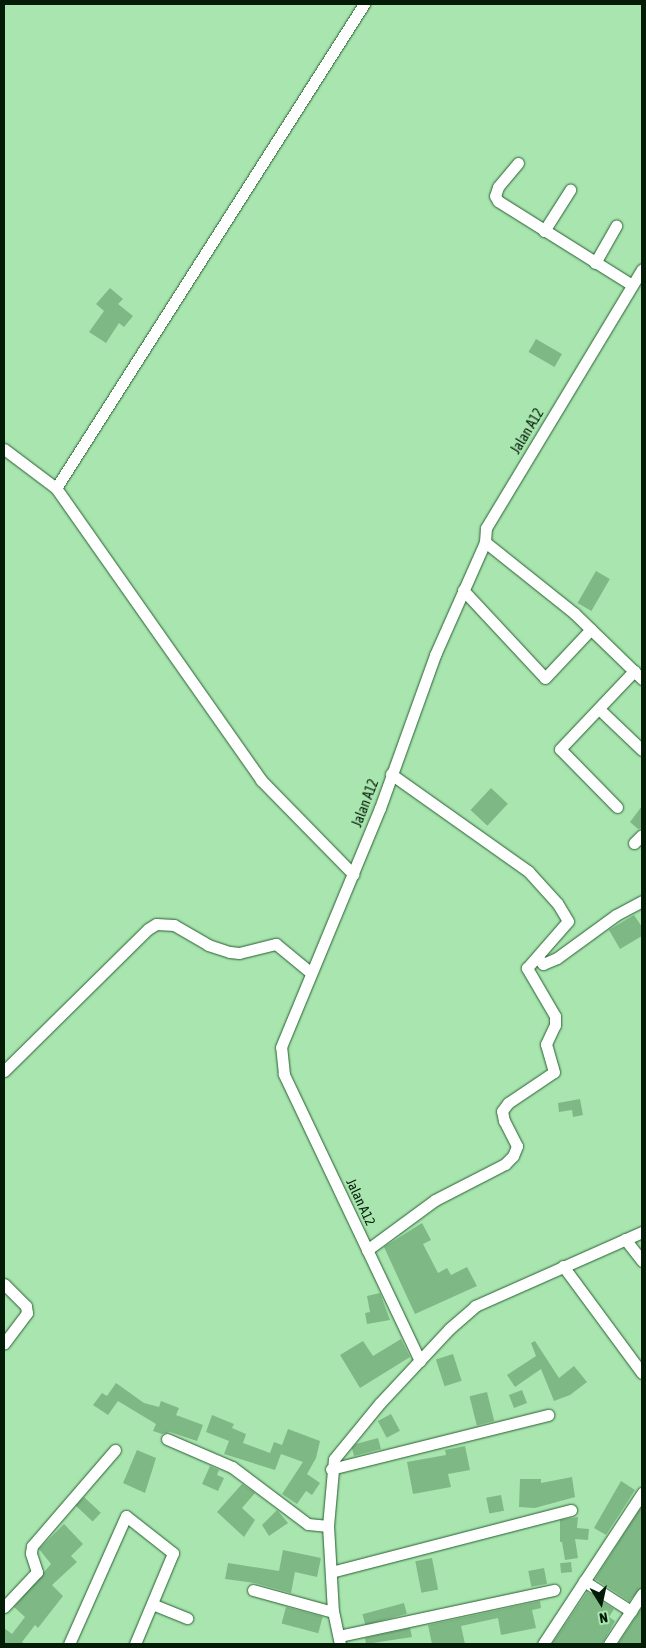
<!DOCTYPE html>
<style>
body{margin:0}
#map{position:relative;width:646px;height:1648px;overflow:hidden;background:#a9e5af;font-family:"Asap Condensed",sans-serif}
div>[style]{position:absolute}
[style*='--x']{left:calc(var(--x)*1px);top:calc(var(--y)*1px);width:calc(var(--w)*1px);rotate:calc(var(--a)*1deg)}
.building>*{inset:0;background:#7eb985;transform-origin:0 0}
.roads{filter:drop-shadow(0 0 1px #265f31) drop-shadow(0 0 1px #265f31)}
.minor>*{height:11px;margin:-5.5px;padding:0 5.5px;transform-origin:5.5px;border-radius:5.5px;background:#fff}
span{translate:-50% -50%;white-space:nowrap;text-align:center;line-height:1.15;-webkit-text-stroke:4.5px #a9e5af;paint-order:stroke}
.street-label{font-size:14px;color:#041b08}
.frame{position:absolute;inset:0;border:5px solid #041b08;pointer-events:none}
.north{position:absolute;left:576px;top:1578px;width:50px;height:50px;-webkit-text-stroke:4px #a9e5af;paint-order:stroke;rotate:170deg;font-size:14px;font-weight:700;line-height:20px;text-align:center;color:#041b08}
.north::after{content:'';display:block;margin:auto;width:18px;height:22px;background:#041b08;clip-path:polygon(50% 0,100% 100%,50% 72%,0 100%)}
</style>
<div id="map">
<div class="building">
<i style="clip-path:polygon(110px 288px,123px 299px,118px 304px,133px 316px,124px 327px,119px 323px,106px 343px,89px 332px,104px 311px,96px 304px)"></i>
<i style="left:536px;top:339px;width:30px;height:15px;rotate:30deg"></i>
<i style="left:596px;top:571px;width:16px;height:37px;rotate:30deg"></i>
<i style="left:491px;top:788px;width:23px;height:30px;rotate:43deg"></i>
<i style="clip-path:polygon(642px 806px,642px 828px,638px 829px,630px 822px)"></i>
<i style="clip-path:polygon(634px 915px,642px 927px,642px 936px,620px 949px,609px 930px)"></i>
<i style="clip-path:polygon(580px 1099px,583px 1115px,573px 1117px,572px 1110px,559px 1112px,558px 1103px)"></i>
<i style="clip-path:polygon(422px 1223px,431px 1240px,423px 1244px,438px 1273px,447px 1268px,451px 1275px,467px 1267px,477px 1286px,415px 1314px,384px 1247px)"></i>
<i style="clip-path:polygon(380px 1293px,390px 1320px,367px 1324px,365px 1313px,370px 1312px,367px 1296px)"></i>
<i style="clip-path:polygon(401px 1339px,410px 1357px,360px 1388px,340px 1355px,363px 1341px,373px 1356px)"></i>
<i style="clip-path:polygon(535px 1341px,559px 1378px,574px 1366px,587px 1382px,570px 1395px,554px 1401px,541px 1369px,515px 1387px,507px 1375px,536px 1356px,531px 1343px)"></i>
<i style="left:453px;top:1354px;width:28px;height:18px;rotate:72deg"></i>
<i style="clip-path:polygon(116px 1383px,144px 1403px,159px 1407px,161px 1401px,179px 1408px,176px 1415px,203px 1425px,197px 1441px,170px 1432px,162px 1434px,153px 1431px,156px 1424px,118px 1401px,108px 1415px,93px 1405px,102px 1393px,107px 1396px)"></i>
<i style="left:522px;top:1390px;width:14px;height:14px;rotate:69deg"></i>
<i style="left:487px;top:1392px;width:30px;height:18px;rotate:76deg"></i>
<i style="left:391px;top:1414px;width:19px;height:15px;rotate:62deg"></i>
<i style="clip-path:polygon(212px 1415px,234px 1424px,232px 1428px,246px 1434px,243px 1443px,270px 1453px,274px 1442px,282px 1445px,288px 1429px,320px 1441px,316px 1458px,307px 1474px,320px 1483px,312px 1495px,306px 1491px,297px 1504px,282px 1494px,303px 1462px,281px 1454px,275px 1470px,224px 1454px,229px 1441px,206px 1432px)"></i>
<i style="clip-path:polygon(378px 1438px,381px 1449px,354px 1456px,352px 1448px,356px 1444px)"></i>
<i style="clip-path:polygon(465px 1446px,470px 1470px,448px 1474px,451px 1487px,413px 1494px,407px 1462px,446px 1455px,445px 1450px)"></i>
<i style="clip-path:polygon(137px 1450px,156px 1458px,145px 1493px,123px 1483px)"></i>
<i style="clip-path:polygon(210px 1466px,219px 1470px,217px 1475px,224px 1478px,218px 1491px,202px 1484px)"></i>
<i style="clip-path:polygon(572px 1477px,575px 1497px,535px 1508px,519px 1507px,520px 1479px,541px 1479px,541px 1483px)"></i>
<i style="clip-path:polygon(621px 1481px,635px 1490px,606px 1535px,594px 1528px)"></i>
<i style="clip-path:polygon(242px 1484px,255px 1493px,242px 1508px,255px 1520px,244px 1537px,217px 1512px)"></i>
<i style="left:501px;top:1495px;width:16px;height:15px;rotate:79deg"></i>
<i style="left:84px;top:1497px;width:23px;height:12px;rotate:43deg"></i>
<i style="clip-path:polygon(642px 1506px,642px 1587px,629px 1601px,595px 1579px)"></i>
<i style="clip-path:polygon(277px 1510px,288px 1523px,269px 1536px,262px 1525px)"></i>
<i style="clip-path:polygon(578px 1517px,577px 1528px,589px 1529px,588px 1540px,575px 1539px,578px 1558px,565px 1560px,562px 1542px,560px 1542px,560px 1520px)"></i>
<i style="clip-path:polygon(64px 1524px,83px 1544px,71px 1556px,77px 1562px,52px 1585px,63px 1596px,38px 1628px,35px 1625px,22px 1642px,25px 1644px,4px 1644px,4px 1628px,12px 1634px,25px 1617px,14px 1607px,51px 1564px,39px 1549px)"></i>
<i style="clip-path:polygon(283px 1550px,321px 1558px,317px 1577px,295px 1572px,291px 1593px,255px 1583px,225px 1579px,228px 1563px,279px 1571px)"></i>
<i style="left:432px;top:1558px;width:32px;height:17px;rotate:79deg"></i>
<i style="left:571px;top:1562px;width:10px;height:11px;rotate:84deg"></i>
<i style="left:544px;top:1568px;width:16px;height:16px;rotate:79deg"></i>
<i style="clip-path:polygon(587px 1592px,614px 1609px,609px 1617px,615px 1621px,602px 1644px,552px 1644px)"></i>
<i style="clip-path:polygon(540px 1601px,541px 1608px,532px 1610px,536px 1628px,501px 1635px,498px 1618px,461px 1626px,465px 1644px,432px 1644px,428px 1625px)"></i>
<i style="left:404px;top:1603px;width:11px;height:43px;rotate:75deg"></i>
<i style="left:286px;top:1607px;width:38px;height:17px;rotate:15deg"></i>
<i style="clip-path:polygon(642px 1607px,642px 1644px,618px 1644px,637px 1615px)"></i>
<i style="clip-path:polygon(410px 1628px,412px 1637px,366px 1644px,365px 1638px)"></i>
</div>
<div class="roads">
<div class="minor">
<i style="--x:518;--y:163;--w:31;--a:130"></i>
<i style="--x:498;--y:187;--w:9;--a:108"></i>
<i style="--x:495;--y:196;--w:6;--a:59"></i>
<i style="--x:498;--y:201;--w:158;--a:32.1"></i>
<i style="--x:544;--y:231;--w:49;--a:-57.6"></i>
<i style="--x:595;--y:263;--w:43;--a:-60.4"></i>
<i style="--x:4;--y:449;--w:65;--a:36.9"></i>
<i style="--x:56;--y:488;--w:574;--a:-57.53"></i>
<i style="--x:56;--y:488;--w:357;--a:54.9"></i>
<i style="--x:261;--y:780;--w:132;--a:45.6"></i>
<i style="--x:485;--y:542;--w:114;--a:38.6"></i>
<i style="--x:574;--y:613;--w:95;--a:44.1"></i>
<i style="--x:463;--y:590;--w:120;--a:47"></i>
<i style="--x:545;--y:678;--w:67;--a:-46.8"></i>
<i style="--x:599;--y:709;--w:59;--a:43.6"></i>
<i style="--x:617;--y:807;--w:81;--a:-134.5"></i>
<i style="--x:560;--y:749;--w:108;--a:-46.5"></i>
<i style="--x:634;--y:843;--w:11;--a:-45"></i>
<i style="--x:538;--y:958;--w:8;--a:50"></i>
<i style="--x:543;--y:964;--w:15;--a:-23"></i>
<i style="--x:557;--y:958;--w:73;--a:-36.1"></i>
<i style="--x:616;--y:915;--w:30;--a:-28"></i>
<i style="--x:4;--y:1071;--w:202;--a:-44.6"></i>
<i style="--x:148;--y:929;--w:9;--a:-32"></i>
<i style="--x:156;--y:924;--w:18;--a:3"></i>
<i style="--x:174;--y:925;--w:39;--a:30"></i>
<i style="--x:208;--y:945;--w:23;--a:18"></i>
<i style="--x:230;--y:952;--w:9;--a:6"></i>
<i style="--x:239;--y:953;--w:38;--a:-14"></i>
<i style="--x:276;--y:944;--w:44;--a:39.5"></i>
<i style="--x:625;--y:1239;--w:28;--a:52"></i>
<i style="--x:367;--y:1250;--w:84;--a:-36.3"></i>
<i style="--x:435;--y:1200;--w:79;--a:-27.2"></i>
<i style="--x:505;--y:1164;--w:11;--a:-45"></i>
<i style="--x:513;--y:1156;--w:11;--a:-68"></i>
<i style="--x:517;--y:1146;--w:28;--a:-117"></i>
<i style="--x:504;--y:1121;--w:10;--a:-101"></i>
<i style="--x:502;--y:1111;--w:10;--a:-53"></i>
<i style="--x:508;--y:1103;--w:55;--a:-34"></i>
<i style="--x:554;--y:1072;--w:29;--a:-106"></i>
<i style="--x:546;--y:1044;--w:21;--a:-65"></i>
<i style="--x:555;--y:1025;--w:9;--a:-90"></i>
<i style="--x:555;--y:1016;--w:56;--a:-120.3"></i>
<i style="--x:527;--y:968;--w:62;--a:-48.9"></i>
<i style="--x:568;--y:921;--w:21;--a:-121"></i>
<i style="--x:557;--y:903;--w:43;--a:-132.2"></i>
<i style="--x:528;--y:871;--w:168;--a:-144.7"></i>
<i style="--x:563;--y:1266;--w:133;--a:53.6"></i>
<i style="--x:4;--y:1284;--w:31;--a:45"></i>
<i style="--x:26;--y:1306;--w:7;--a:82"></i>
<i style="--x:27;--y:1313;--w:38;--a:127"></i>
<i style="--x:420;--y:1361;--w:318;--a:-115.4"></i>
<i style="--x:284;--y:1074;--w:27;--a:-96"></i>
<i style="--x:281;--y:1047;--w:259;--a:-67.5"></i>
<i style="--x:380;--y:808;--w:163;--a:-70.2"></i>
<i style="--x:435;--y:655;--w:124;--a:-66.1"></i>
<i style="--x:485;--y:542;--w:14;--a:-86"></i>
<i style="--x:486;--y:528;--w:302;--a:-58.9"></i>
<i style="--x:167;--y:1439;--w:71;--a:23.3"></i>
<i style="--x:232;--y:1467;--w:95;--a:36.9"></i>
<i style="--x:308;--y:1524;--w:20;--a:6"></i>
<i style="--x:331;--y:1469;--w:224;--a:-14"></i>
<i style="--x:331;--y:1572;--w:248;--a:-14.5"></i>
<i style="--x:584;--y:1581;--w:56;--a:32.6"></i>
<i style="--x:253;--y:1590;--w:83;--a:15.4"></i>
<i style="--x:152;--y:1604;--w:38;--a:22"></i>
<i style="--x:4;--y:1607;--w:48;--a:-46.7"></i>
<i style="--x:37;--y:1572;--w:20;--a:-108"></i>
<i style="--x:31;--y:1553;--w:7;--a:-82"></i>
<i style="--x:32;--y:1546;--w:127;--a:-49.2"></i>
<i style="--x:339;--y:1636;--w:220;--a:-12.1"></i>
<i style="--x:69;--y:1644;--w:140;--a:-66"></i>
<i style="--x:126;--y:1516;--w:60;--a:38.2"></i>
<i style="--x:173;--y:1553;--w:99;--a:112.7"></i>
<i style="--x:340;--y:1644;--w:33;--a:-102"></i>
<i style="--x:333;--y:1612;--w:86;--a:-93.3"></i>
<i style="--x:328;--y:1526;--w:67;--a:-84.9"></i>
<i style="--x:334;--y:1459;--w:72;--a:-50.6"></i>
<i style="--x:380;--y:1403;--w:101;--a:-47"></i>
<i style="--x:449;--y:1329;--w:35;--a:-41"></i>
<i style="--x:475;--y:1306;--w:183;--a:-23.9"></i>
<i style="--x:543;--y:1644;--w:181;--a:-56.7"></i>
<i style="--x:609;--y:1644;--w:60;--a:-56.6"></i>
</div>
</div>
<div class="street-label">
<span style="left:527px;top:431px;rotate:-59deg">Jalan A12</span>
<span style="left:365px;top:803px;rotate:-69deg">Jalan A12</span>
<span style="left:361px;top:1202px;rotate:65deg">Jalan A12</span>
</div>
<div class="frame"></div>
<div class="north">N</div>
</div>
